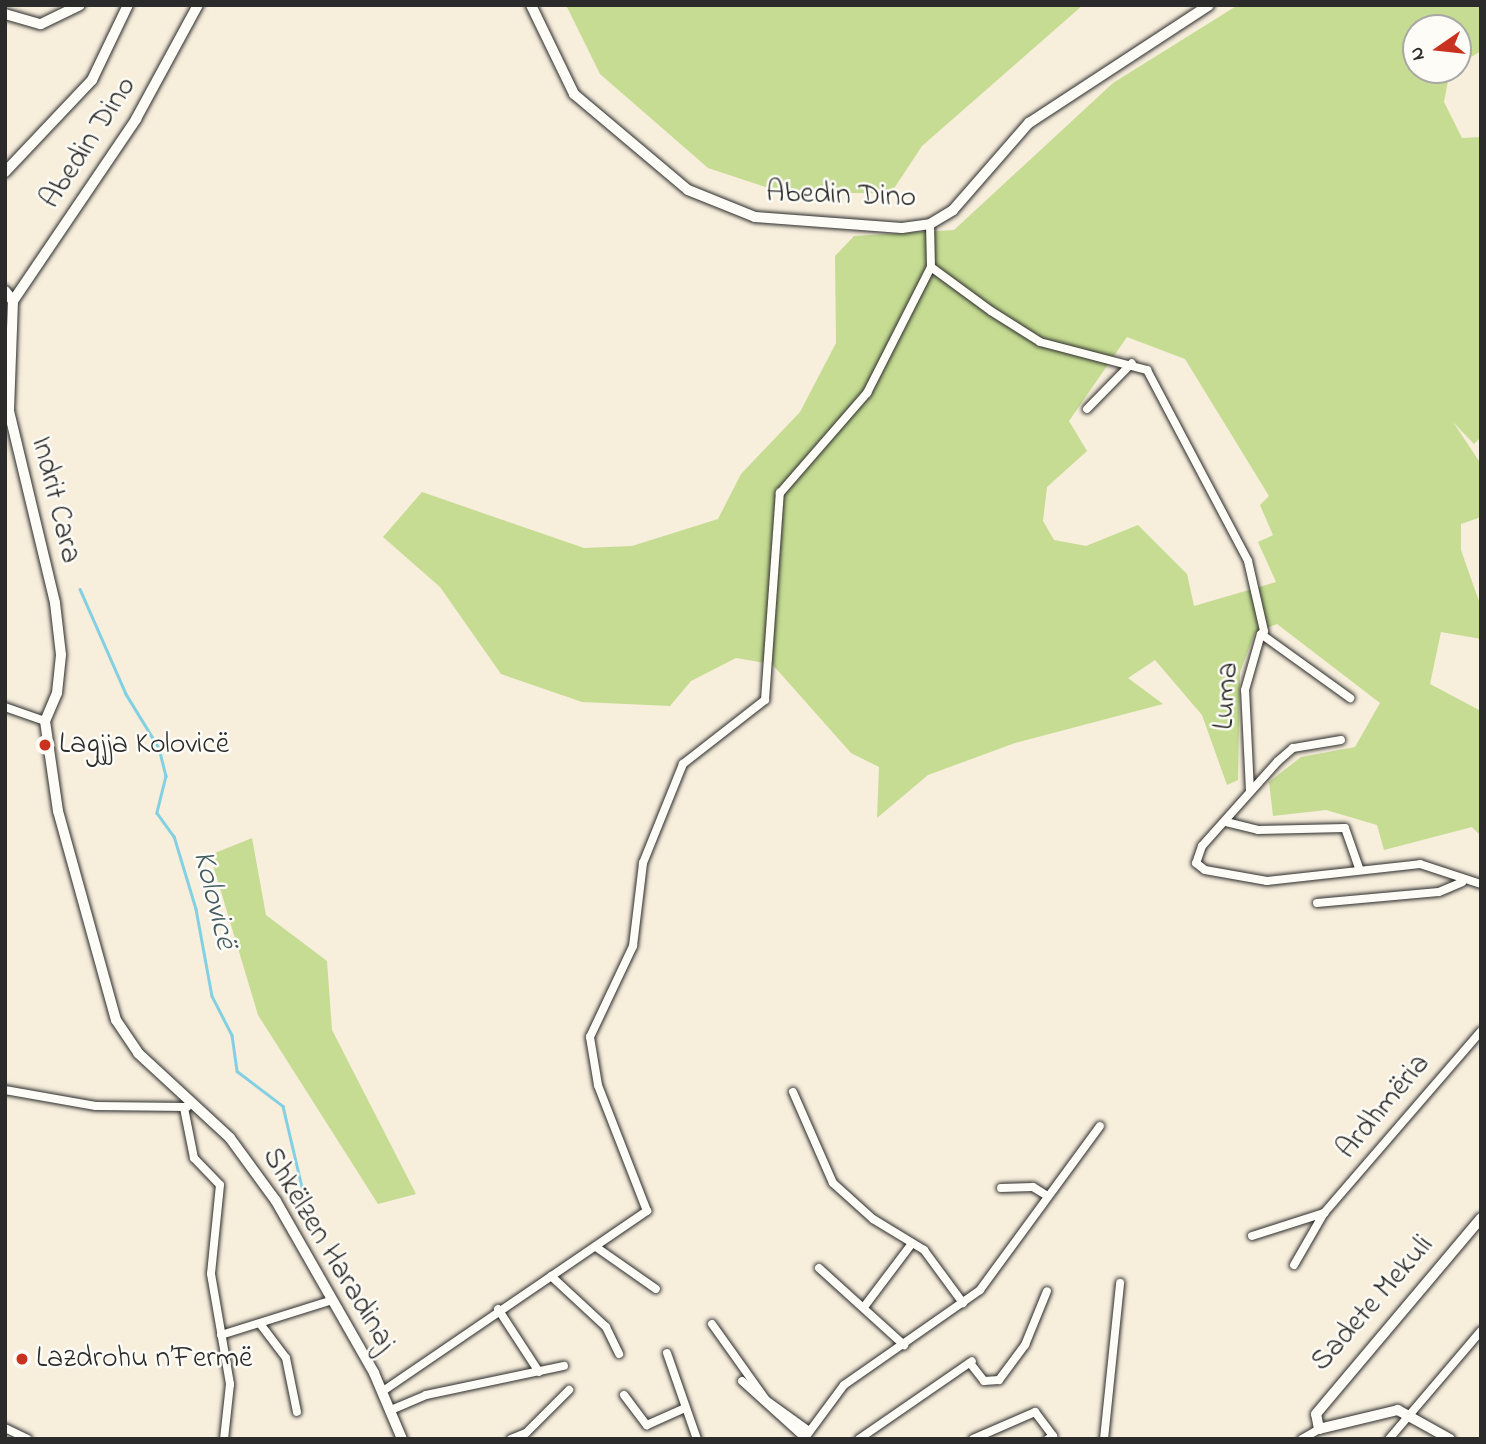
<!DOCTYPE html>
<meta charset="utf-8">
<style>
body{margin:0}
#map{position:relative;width:1486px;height:1444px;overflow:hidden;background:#f7eedc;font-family:"Indie Flower",sans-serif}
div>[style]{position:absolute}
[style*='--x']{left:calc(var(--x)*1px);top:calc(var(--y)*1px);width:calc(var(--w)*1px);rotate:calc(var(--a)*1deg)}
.green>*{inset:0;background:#c5dc92}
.stream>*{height:2.5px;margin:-1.25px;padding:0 1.25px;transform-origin:1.25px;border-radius:1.25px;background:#84d0e3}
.roads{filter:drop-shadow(0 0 2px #2b2b2b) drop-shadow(0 0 2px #2b2b2b)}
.street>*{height:8px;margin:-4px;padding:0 4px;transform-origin:4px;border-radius:4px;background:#fdfcf7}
.secondary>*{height:10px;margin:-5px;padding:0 5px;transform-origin:5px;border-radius:5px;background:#fdfcf7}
.dots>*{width:19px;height:19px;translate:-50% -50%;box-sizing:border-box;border:4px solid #fdfcf7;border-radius:50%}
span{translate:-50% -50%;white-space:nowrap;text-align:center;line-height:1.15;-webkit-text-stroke:5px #fdfcf7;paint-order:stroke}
.street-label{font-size:30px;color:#2b2b2b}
.poi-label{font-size:30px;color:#2b2b2b}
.left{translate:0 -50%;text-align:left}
.water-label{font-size:32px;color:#465d62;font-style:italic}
.frame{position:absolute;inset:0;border:7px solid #2b2b2b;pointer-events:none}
.north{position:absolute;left:1402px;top:14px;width:70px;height:70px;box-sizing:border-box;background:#fdfcf7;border:2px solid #a9a8a5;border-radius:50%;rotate:256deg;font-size:19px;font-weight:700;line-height:28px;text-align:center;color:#2b2b2b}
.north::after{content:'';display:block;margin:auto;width:24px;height:32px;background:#c8321e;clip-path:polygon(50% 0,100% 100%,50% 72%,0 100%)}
</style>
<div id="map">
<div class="green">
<i style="clip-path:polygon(566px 5px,1083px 5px,922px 146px,891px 193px,846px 193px,772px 189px,708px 168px,600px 74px)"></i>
<i style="clip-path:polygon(evenodd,1238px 5px,1481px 5px,1481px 51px,1458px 65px,1458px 28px,1416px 28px,1416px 70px,1450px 70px,1444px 102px,1462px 138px,1481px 137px,1481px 437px,1474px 444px,1453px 422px,1481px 464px,1481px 517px,1461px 524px,1461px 550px,1481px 607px,1481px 639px,1441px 632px,1430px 684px,1481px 711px,1481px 836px,1472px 827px,1384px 850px,1377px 825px,1326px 810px,1273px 816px,1269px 782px,1301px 757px,1355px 747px,1380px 703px,1277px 624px,1255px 633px,1240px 672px,1238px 780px,1227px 785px,1202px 715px,1155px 660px,1128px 678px,1163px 704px,1015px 743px,928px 775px,877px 818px,879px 767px,851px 753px,772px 664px,736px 658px,691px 681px,670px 706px,582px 702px,501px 674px,440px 587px,383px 537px,422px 492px,584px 548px,632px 546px,718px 519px,741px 474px,800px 412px,836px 343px,835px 256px,854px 236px,954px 230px,1113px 83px,1238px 5px,1127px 337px,1185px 359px,1269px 496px,1260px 505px,1273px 535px,1258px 542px,1276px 582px,1194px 606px,1187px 574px,1138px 525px,1086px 546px,1054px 540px,1043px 521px,1047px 487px,1087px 451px,1069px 421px,1127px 337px)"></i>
<i style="clip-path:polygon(252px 838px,266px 915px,327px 961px,332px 1030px,416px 1194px,378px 1204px,258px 1015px,210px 855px)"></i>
</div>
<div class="stream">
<i style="--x:80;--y:589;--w:115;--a:66.3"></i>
<i style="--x:126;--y:694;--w:63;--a:58.6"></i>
<i style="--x:159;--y:748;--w:29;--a:76"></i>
<i style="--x:166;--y:776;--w:38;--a:104"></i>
<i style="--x:157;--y:813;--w:29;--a:54"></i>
<i style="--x:174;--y:836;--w:76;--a:73.2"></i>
<i style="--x:196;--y:909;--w:88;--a:79.6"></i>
<i style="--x:212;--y:996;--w:44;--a:62.9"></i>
<i style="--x:232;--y:1035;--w:36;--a:82"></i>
<i style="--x:237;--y:1071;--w:58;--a:37.3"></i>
<i style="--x:283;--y:1106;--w:114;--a:76.8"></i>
</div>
<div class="roads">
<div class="street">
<i style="--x:930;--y:224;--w:43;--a:88.7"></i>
<i style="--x:931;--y:267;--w:74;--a:36.3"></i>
<i style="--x:991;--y:311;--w:58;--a:32.3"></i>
<i style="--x:1040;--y:342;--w:111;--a:14.7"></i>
<i style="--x:1147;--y:370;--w:216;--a:62.1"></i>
<i style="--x:1248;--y:561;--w:72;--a:77.1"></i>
<i style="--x:1087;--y:409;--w:64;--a:-45.6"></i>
<i style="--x:5;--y:707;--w:42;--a:19.3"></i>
<i style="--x:1341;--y:740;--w:49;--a:170.5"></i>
<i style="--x:1293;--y:748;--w:20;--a:139"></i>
<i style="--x:1278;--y:761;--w:114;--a:131.8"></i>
<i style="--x:1202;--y:846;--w:18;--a:109"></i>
<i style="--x:1196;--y:863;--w:11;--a:38"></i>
<i style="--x:1205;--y:870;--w:63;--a:10.1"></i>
<i style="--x:1267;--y:881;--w:154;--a:-6.3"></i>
<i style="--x:1420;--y:864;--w:64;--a:18.2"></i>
<i style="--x:1250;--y:791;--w:101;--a:-92.8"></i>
<i style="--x:1245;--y:690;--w:58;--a:-74.1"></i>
<i style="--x:1261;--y:634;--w:110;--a:35.7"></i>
<i style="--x:1226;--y:822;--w:33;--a:14"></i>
<i style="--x:1258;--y:830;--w:87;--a:-1.3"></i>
<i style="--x:1345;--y:828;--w:42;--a:70.7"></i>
<i style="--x:1317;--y:903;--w:122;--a:-5.2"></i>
<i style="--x:1439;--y:892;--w:25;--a:-23"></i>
<i style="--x:5;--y:1090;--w:92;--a:10"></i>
<i style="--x:96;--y:1106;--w:91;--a:0.6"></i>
<i style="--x:793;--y:1092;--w:99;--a:66.3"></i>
<i style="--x:833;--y:1183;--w:54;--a:42"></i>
<i style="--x:873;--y:1219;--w:60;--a:31.3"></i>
<i style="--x:924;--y:1250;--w:66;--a:53.7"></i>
<i style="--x:184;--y:1108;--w:51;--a:78.7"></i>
<i style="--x:194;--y:1158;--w:37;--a:46"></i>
<i style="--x:220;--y:1185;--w:89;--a:95.8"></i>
<i style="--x:211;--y:1274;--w:112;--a:80.2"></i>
<i style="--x:230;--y:1384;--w:55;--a:96.2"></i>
<i style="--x:1001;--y:1188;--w:32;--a:-2"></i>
<i style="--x:1033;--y:1187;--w:15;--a:32"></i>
<i style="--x:1252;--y:1236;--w:76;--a:-17.7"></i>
<i style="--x:596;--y:1247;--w:73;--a:35"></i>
<i style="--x:1294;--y:1265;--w:60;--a:-60"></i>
<i style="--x:1324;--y:1213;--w:240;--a:-49.2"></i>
<i style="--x:819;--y:1268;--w:115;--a:42.2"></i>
<i style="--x:551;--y:1276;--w:75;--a:42.8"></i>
<i style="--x:606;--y:1327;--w:30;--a:64"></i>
<i style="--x:864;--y:1307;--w:76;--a:-53"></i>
<i style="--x:498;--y:1309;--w:75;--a:56.9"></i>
<i style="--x:712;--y:1324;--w:93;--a:54.6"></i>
<i style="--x:766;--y:1400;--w:53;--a:35.8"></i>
<i style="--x:261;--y:1325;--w:41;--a:52.9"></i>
<i style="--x:286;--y:1358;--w:55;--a:78.5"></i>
<i style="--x:221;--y:1335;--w:117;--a:-17.4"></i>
<i style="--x:667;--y:1353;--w:91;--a:70.8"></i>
<i style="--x:970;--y:1363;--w:23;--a:52"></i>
<i style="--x:984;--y:1381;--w:15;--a:-4"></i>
<i style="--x:999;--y:1380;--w:44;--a:-53.4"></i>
<i style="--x:1025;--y:1345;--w:58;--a:-67.8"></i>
<i style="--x:742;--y:1381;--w:85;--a:42.1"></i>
<i style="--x:383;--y:1391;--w:320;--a:-34.3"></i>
<i style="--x:647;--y:1211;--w:135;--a:-111.3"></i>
<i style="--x:598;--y:1085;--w:49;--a:-99.5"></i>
<i style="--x:590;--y:1037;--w:101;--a:-64.7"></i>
<i style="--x:633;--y:946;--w:84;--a:-83.1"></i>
<i style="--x:643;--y:863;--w:107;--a:-68"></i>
<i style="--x:683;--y:764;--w:104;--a:-38"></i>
<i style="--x:765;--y:700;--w:208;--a:-85.9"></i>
<i style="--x:780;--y:493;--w:133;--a:-49"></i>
<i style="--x:867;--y:393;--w:141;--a:-63.1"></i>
<i style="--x:624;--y:1395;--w:38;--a:53"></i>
<i style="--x:647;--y:1425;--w:42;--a:-24.1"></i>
<i style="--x:391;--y:1410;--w:38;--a:-23"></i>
<i style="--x:426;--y:1395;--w:141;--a:-11.9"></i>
<i style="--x:5;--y:1428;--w:25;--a:26"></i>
<i style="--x:511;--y:1439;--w:16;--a:-22"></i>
<i style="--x:526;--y:1433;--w:61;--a:-45"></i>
<i style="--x:804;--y:1439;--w:67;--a:-53.5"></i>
<i style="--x:844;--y:1385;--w:166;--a:-34.9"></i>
<i style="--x:980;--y:1290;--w:203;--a:-53.8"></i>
<i style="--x:859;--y:1439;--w:137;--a:-34.6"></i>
<i style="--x:973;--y:1439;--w:68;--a:-23.5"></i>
<i style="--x:1035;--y:1412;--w:30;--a:53"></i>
<i style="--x:1053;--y:1436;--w:6;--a:149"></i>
<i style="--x:1104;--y:1439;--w:157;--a:-84.1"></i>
<i style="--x:1302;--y:1439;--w:20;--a:-30"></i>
<i style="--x:1389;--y:1439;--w:142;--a:-49.6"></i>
</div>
<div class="secondary">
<i style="--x:531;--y:5;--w:99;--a:64.2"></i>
<i style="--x:574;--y:94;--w:149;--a:40.1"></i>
<i style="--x:688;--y:190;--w:72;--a:21.9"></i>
<i style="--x:755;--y:217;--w:147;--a:4.3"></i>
<i style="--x:902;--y:228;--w:28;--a:-8"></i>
<i style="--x:930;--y:224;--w:27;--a:-31"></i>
<i style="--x:953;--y:210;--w:116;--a:-48.9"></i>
<i style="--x:1029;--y:123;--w:215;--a:-33.2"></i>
<i style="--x:5;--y:14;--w:37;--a:16"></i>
<i style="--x:41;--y:24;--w:43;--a:-26"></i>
<i style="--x:5;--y:172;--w:127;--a:-46.6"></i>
<i style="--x:92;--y:80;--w:83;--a:-64.4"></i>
<i style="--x:5;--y:291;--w:13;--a:51"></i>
<i style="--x:13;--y:301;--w:110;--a:92.1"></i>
<i style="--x:9;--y:411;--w:197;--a:76.5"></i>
<i style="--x:55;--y:603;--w:52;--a:83.4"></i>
<i style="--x:61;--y:655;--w:38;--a:96"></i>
<i style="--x:57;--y:693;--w:30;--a:113"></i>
<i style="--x:45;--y:721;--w:91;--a:81.8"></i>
<i style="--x:58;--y:811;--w:217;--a:74.5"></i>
<i style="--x:116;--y:1020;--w:40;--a:56"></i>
<i style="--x:138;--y:1053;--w:125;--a:42.7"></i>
<i style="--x:230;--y:1138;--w:78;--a:53.9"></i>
<i style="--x:276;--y:1201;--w:198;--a:60.3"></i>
<i style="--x:374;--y:1373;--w:72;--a:67"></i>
<i style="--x:13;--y:301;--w:220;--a:-55.9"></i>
<i style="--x:136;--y:119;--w:130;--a:-61.5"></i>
<i style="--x:1450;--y:1439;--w:60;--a:-150.9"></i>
<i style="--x:1398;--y:1410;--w:81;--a:166.5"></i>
<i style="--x:1319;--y:1429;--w:15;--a:-101"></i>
<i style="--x:1316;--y:1414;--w:256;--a:-49.9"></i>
</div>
</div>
<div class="dots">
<i style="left:45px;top:745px;background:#c8321e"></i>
<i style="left:22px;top:1359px;background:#c8321e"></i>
</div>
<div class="street-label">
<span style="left:89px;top:143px;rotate:-57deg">Abedin Dino</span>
<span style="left:841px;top:196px;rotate:2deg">Abedin Dino</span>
<span style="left:55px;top:500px;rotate:76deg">Indrit Cara</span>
<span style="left:1227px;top:696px;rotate:-86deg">Luma</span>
<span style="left:1384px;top:1107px;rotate:-50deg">Ardhmëria</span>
<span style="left:328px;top:1250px;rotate:59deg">Shkëlzen Haradinaj</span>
<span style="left:1373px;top:1304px;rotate:-49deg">Sadete Mekuli</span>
</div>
<div class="poi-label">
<span class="left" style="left:59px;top:745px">Lagjja Kolovicë</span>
<span class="left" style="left:36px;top:1359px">Lazdrohu n’Fermë</span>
</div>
<div class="water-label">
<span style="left:213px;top:900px;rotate:76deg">Kolovicë</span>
</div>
<div class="frame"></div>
<div class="north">N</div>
</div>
